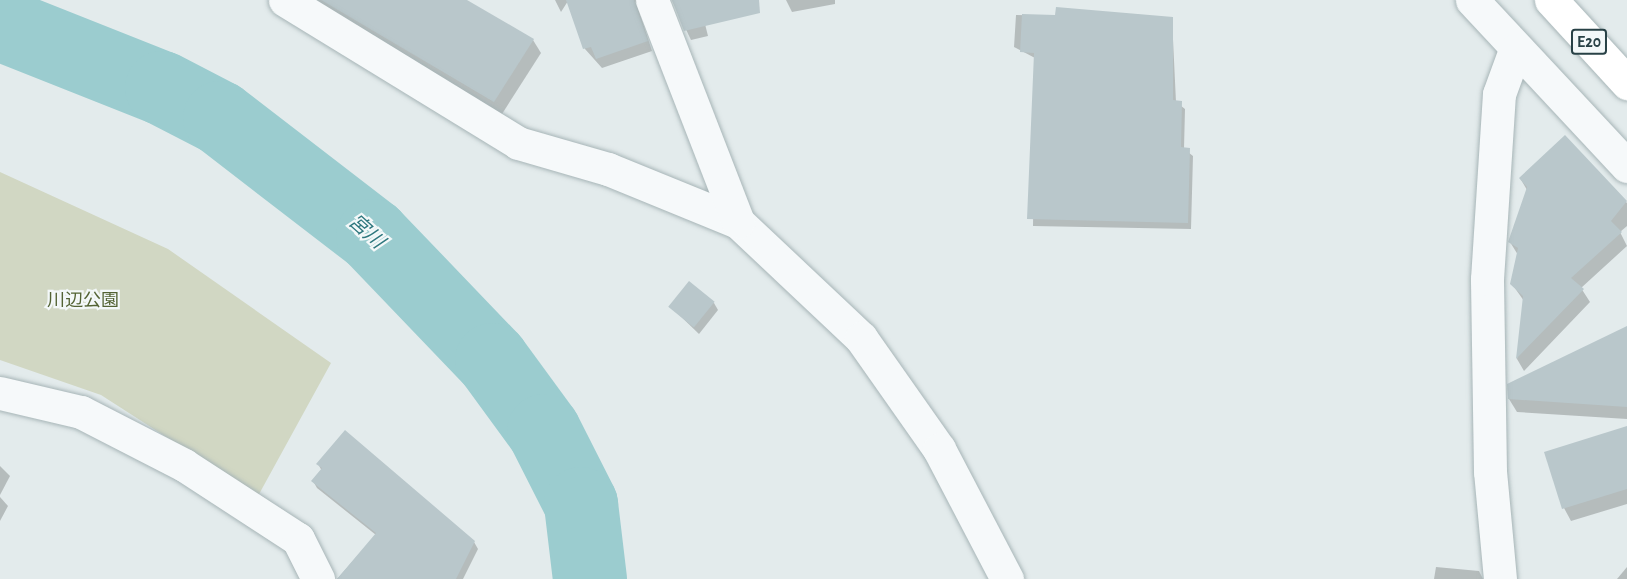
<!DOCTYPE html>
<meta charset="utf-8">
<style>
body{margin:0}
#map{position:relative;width:1627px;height:579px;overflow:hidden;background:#e3ebec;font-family:"Alegreya Sans","Noto Sans JP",sans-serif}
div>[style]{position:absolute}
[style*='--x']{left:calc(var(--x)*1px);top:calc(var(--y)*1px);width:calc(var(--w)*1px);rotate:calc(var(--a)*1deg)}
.green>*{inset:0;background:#d1d7c3}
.shadow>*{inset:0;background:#0003}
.river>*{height:74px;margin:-37px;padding:0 37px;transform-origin:37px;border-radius:37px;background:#9bcccf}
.building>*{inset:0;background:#b9c7cb;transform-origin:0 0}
.roads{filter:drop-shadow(0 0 2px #a7b5b7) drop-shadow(0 0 2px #a7b5b7)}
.minor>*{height:33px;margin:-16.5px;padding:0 16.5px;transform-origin:16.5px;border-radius:16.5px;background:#f6f9fa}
.motorway>*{height:33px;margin:-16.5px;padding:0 16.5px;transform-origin:16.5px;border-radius:16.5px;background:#fff}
span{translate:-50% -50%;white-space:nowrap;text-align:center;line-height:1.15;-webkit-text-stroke:4.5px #f3f8f9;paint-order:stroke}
.shield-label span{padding:2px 4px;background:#f3f8f9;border:2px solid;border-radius:4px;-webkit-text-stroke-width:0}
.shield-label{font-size:16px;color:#284146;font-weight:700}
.park-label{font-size:18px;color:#536334}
.water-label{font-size:20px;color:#2e777e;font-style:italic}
</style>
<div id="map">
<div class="green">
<i style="clip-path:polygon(0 172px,168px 249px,331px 363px,258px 496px,101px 395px,0 360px)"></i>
</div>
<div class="shadow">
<i style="clip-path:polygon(309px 0,464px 0,533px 40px,541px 53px,502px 114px)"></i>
<i style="clip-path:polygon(555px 0,644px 0,638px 8px,652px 51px,602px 68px,585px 49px,568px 1px,561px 12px)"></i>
<i style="clip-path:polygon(672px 0,699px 0,708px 36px,691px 40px)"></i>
<i style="clip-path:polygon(786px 0,835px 0,835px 4px,792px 12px)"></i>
<i style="clip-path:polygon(1016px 15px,1172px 18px,1176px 102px,1185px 109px,1184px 149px,1193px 156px,1191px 229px,1033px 226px,1035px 58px,1014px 47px)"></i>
<i style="clip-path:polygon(1565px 137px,1627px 203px,1627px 226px,1620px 232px,1627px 246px,1581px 288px,1590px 302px,1524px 371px,1517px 359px,1524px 301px,1512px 284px,1518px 255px,1510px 242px,1527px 190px,1520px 178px)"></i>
<i style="clip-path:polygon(714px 303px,718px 310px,699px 334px,671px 307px)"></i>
<i style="clip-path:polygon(1627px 327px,1627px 419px,1517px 412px,1509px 399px)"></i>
<i style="clip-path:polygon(1627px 428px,1627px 504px,1571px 521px,1564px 508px)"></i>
<i style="clip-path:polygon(318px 464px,474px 542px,478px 549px,463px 579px,337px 579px,376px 535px,317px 488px,313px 481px,322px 471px)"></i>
<i style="clip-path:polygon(0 466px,10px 476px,0 495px)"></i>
<i style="clip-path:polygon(0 497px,8px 506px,0 521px)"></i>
<i style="clip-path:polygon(1436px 567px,1479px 571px,1483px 579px,1434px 579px)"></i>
<i style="clip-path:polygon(1627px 567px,1627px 579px,1617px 579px)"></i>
</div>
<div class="river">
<i style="--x:0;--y:24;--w:174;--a:21.6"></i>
<i style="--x:162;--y:88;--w:65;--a:27.3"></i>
<i style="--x:220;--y:118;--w:193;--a:37.6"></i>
<i style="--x:373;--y:236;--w:172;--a:46.2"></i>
<i style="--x:492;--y:360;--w:88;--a:53.8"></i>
<i style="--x:544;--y:431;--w:82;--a:63.1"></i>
<i style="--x:581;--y:504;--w:76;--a:83.2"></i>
</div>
<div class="building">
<i style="clip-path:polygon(321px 0,467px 0,534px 39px,494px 102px)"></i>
<i style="clip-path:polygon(566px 0,634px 0,648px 41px,596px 59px,591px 47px,583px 49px)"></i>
<i style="clip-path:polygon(672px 0,759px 0,760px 13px,684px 31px)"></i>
<i style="clip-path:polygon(1056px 7px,1173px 17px,1173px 100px,1182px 101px,1181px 147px,1190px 148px,1188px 223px,1027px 219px,1034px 53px,1020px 52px,1022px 14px,1055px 15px)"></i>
<i style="clip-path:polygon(1565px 135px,1627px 201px,1611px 221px,1622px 232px,1571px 278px,1584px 289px,1516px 359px,1523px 296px,1510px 284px,1518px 248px,1508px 242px,1527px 187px,1519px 178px)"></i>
<i style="left:689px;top:281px;width:33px;height:33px;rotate:39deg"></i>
<i style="clip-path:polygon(1627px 326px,1627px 407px,1508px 399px,1507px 384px)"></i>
<i style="clip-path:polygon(1627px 426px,1627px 489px,1562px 509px,1544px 452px)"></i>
<i style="clip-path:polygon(345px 430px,475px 541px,456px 579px,337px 579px,376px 533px,311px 481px,322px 468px,316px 464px)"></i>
</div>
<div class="roads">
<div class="minor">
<i style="--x:285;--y:0;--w:273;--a:31.5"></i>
<i style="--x:518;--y:143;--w:94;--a:16.1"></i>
<i style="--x:608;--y:169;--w:140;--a:22.2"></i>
<i style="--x:738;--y:222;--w:169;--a:43.3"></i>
<i style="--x:861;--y:338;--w:136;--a:54.9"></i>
<i style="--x:939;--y:449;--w:147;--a:62.4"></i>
<i style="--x:652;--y:0;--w:238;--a:68.8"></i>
<i style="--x:1472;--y:0;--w:227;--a:47"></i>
<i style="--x:0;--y:393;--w:83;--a:13.2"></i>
<i style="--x:81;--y:412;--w:116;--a:27.2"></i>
<i style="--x:184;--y:465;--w:136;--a:33"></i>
<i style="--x:298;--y:539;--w:45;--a:63.4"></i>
<i style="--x:1500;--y:579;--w:107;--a:-95.3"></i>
<i style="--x:1490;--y:472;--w:193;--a:-90.9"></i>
<i style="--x:1487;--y:279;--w:185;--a:-86.3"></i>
<i style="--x:1499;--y:94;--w:47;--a:-70"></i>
</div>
<div class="motorway">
<i style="--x:1551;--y:0;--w:113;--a:47.5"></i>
</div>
</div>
<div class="shield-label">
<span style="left:1589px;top:42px">E20</span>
</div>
<div class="park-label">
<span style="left:83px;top:301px">川辺公園</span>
</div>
<div class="water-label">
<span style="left:366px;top:232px;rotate:42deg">宮川</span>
</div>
</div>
